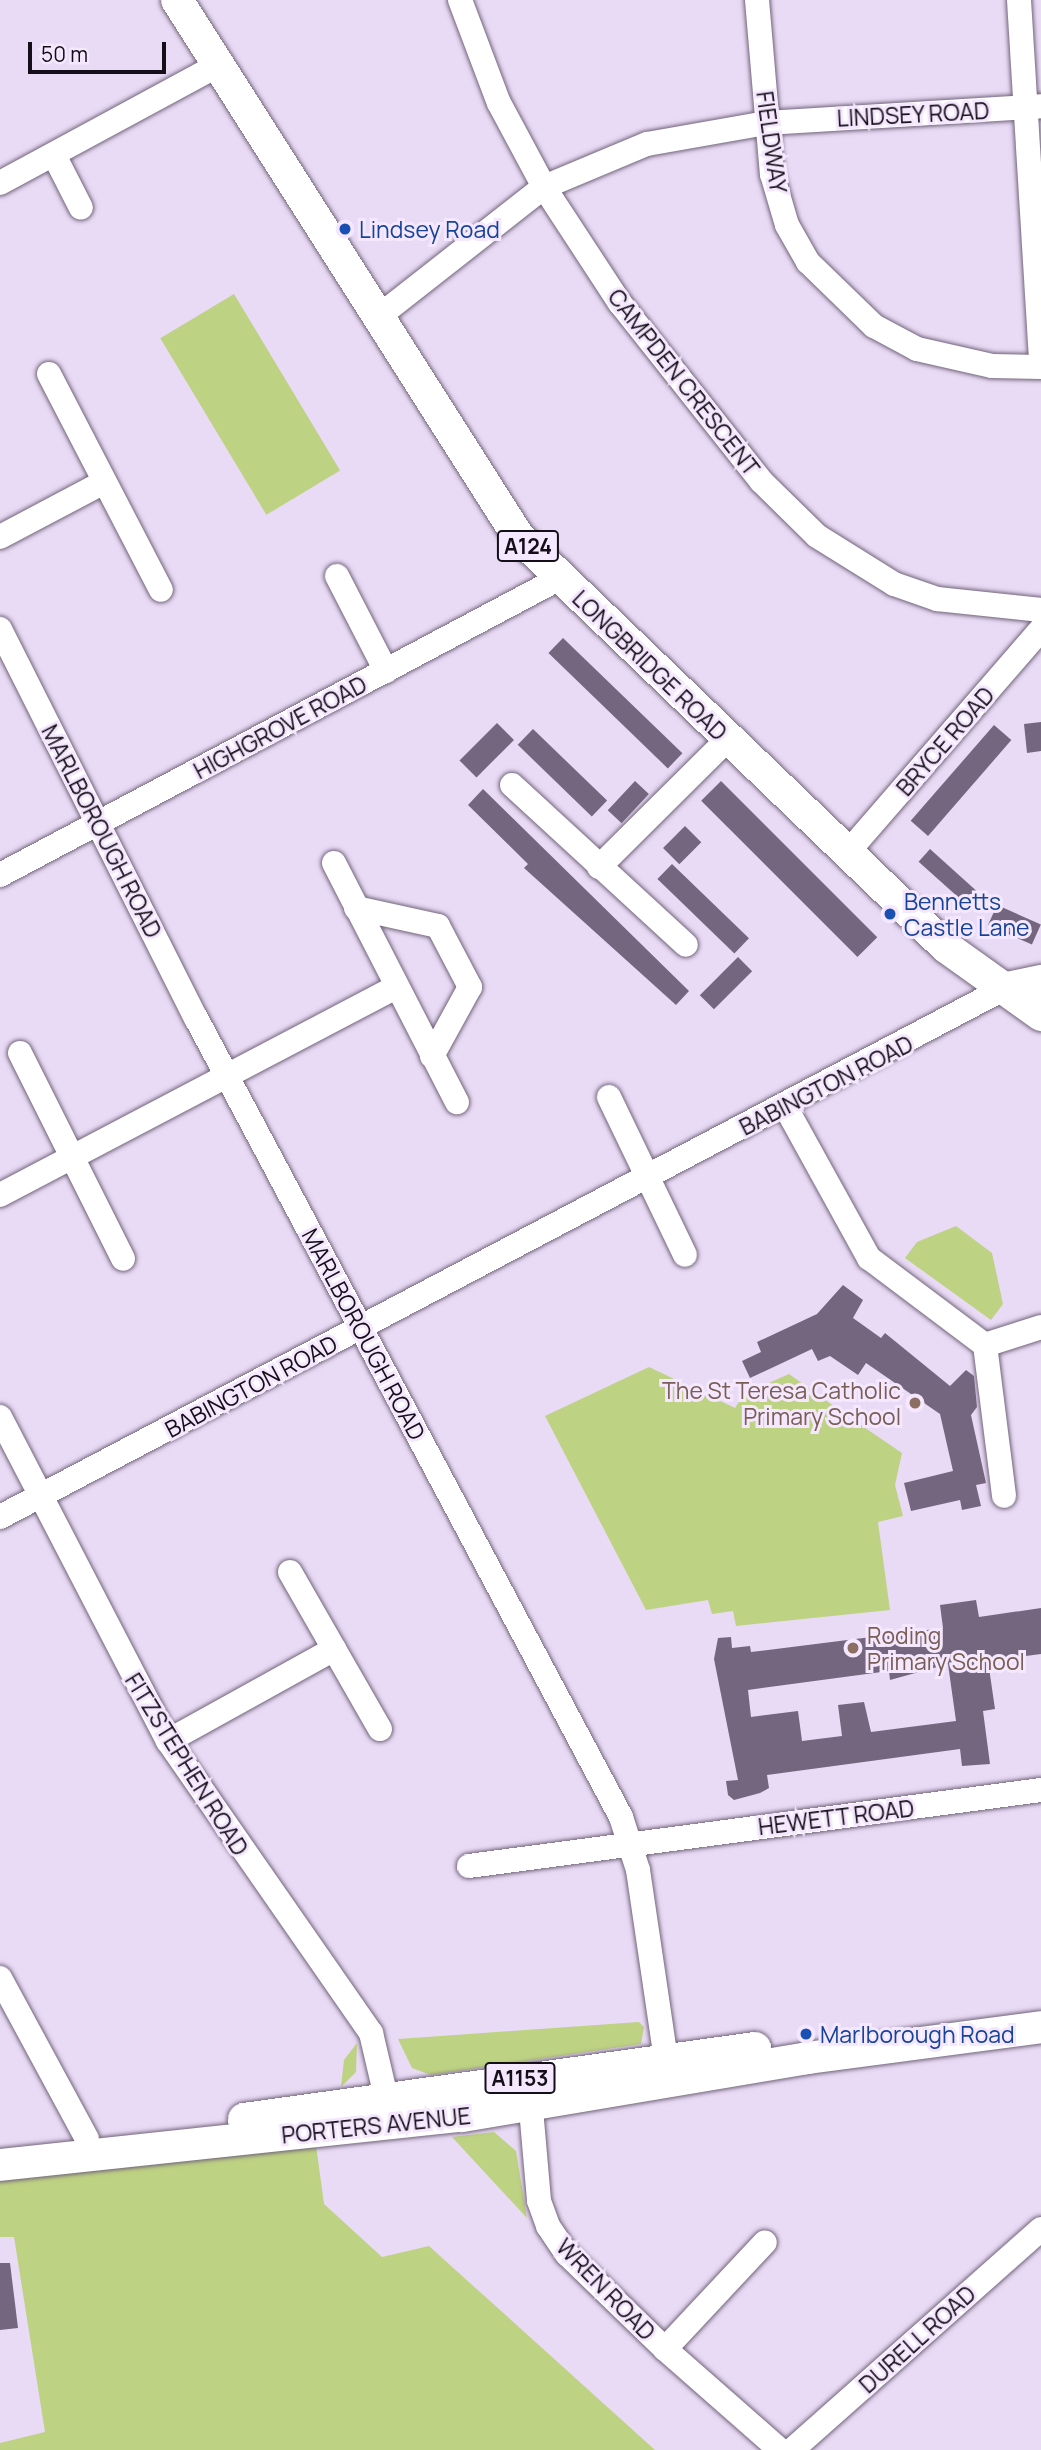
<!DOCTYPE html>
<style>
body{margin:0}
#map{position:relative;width:1041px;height:2450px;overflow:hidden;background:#e9daf5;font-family:Manrope,sans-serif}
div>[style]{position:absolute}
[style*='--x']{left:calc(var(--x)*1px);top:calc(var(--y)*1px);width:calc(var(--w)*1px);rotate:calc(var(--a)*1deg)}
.green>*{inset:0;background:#bed283;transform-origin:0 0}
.building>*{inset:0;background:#74667e;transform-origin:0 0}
.roads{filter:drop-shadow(0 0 2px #72647b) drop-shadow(0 0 2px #72647b)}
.minor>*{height:24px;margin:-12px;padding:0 12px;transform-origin:12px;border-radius:12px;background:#fff}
.major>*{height:32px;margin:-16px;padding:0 16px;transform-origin:16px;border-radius:16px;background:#fff}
.dots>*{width:19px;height:19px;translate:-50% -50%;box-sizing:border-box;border:4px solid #f5e8fe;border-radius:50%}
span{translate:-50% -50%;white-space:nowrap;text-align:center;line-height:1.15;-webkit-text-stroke:6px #f5e8fe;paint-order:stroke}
.shield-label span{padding:2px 5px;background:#f5e8fe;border:2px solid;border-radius:5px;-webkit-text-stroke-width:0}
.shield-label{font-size:21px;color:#130e17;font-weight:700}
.street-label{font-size:23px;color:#130e17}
.transit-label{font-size:23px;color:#164399}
.left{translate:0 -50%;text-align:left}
.education-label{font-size:23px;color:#785e54}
.right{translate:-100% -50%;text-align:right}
.scale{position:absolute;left:28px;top:42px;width:138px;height:32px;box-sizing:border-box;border:4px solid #130e17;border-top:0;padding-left:9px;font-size:21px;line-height:24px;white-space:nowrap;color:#130e17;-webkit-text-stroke:5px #f5e8fe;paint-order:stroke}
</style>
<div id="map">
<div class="green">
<i style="left:234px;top:294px;width:206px;height:86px;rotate:59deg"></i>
<i style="clip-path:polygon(956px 1226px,992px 1253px,1003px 1304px,991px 1320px,905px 1258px,917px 1242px)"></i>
<i style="clip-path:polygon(649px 1367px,735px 1408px,744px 1394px,789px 1374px,838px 1409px,835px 1415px,848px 1424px,852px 1419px,902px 1453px,895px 1485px,903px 1516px,878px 1522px,890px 1610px,736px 1626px,733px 1611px,712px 1614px,708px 1600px,646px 1610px,545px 1416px)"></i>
<i style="clip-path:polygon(639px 2022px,644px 2027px,641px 2044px,431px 2075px,412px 2068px,398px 2039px)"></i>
<i style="clip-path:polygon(357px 2043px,356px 2072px,341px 2087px,344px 2060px)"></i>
<i style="clip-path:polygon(494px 2132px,516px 2151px,527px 2218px,452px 2137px)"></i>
<i style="clip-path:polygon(316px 2145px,324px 2204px,382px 2257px,429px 2246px,655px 2450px,0 2450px,0 2443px,45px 2432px,14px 2237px,0 2237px,0 2176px)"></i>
</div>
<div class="building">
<i style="left:563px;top:638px;width:166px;height:21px;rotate:44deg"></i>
<i style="clip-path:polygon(1041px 722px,1041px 751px,1027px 753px,1024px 724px)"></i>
<i style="left:497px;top:723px;width:24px;height:53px;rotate:45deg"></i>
<i style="left:994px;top:725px;width:23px;height:127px;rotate:41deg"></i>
<i style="left:533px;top:729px;width:103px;height:22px;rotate:44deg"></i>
<i style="left:635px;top:781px;width:19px;height:40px;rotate:43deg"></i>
<i style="left:721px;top:781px;width:221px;height:28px;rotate:45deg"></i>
<i style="clip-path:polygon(483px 789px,689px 991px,676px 1005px,524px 868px,528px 864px,468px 805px)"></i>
<i style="left:685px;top:826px;width:23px;height:31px;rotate:45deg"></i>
<i style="left:930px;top:849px;width:62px;height:17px;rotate:42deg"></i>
<i style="left:672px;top:864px;width:107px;height:21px;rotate:44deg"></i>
<i style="left:997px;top:905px;width:48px;height:22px;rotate:24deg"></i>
<i style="left:738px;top:957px;width:20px;height:54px;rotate:45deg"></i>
<i style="clip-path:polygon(843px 1285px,863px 1300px,853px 1318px,881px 1338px,885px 1333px,950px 1386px,966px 1370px,974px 1376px,977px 1407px,971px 1415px,986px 1483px,976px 1485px,981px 1506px,962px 1510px,960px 1500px,911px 1511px,904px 1483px,953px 1471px,940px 1414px,866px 1363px,858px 1375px,830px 1356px,818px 1361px,812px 1349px,750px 1378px,742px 1361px,761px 1352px,757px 1342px,817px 1314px)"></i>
<i style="clip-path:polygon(evenodd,976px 1600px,979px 1617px,1041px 1608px,1041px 1654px,988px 1661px,995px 1709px,983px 1711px,990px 1764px,962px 1766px,960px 1749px,767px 1775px,769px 1788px,760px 1793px,734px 1800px,728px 1795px,726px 1781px,738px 1780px,714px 1659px,718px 1638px,731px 1637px,732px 1648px,750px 1646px,751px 1652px,943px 1628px,940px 1605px,976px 1600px,948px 1664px,956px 1721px,871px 1732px,864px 1702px,838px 1705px,842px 1736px,802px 1741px,798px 1711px,751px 1717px,748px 1690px,889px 1671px,890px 1680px,948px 1664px)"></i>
<i style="clip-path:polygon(0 2263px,10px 2263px,18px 2328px,0 2330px)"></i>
</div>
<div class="roads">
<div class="minor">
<i style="--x:460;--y:0;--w:110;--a:69.3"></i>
<i style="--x:499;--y:103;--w:95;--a:61.8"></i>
<i style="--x:544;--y:187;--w:139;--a:56.8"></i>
<i style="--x:620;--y:303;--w:227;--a:51.6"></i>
<i style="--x:761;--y:481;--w:78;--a:44.5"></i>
<i style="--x:817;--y:536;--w:91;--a:31.9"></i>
<i style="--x:894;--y:584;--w:46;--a:19.2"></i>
<i style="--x:937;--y:599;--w:105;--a:6"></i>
<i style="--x:757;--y:0;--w:175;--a:85.1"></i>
<i style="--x:772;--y:174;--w:53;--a:73.6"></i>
<i style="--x:787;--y:225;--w:43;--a:60.4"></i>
<i style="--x:808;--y:262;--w:92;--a:44.1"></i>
<i style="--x:874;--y:326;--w:49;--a:28.1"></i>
<i style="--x:917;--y:349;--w:77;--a:12.8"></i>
<i style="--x:992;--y:366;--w:49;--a:1.2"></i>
<i style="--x:1019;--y:0;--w:359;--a:86.5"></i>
<i style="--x:54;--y:155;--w:59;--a:63"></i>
<i style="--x:0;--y:183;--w:252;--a:-28.4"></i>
<i style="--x:378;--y:317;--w:211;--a:-38.1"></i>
<i style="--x:544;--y:187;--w:112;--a:-22.7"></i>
<i style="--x:647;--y:144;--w:121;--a:-10"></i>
<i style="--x:766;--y:123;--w:276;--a:-3.5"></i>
<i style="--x:49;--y:374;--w:243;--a:62.6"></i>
<i style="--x:0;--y:537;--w:118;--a:-27.9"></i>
<i style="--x:337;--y:576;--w:107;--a:62.7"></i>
<i style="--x:0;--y:629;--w:436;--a:63.3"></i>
<i style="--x:196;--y:1018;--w:905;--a:61.99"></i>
<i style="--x:621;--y:1817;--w:56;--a:72.2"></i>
<i style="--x:638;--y:1870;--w:191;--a:81.6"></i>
<i style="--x:512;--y:785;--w:236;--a:42.6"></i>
<i style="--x:848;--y:852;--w:295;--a:-49.1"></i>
<i style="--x:334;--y:863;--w:269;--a:62.8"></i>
<i style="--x:599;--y:867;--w:182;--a:-44.8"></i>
<i style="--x:0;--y:875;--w:634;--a:-27.94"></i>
<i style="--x:356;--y:908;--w:84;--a:12.4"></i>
<i style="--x:438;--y:926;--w:69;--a:62.3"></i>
<i style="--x:470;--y:987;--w:79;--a:118.8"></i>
<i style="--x:20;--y:1053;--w:230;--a:63.4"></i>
<i style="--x:609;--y:1097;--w:175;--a:64.3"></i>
<i style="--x:785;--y:1106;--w:174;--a:61.1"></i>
<i style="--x:869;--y:1258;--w:145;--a:36.9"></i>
<i style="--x:985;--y:1345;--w:59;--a:-17.8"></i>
<i style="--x:0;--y:1195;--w:446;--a:-27.7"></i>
<i style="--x:985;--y:1345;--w:152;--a:82.8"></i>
<i style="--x:0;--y:1417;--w:365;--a:62.6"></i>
<i style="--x:168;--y:1741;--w:356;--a:55.2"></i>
<i style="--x:371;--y:2033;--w:83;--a:76.8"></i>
<i style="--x:0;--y:1517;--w:1133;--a:-27.76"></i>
<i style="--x:290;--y:1572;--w:181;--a:60.2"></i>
<i style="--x:168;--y:1741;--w:190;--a:-29"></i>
<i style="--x:469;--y:1866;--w:577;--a:-7.57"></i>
<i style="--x:0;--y:1978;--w:183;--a:61.6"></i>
<i style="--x:529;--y:2086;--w:115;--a:85"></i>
<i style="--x:539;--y:2201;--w:27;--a:70"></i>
<i style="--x:548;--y:2226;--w:34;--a:56"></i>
<i style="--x:567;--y:2254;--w:136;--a:44.1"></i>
<i style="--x:665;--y:2349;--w:153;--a:41.3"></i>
<i style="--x:665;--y:2349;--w:146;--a:-46.9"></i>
<i style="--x:792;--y:2450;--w:333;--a:-41.6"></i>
</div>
<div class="major">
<i style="--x:177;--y:0;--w:635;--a:57.54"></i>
<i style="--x:518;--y:536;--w:593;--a:43.84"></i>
<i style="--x:946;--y:947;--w:117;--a:35.6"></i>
<i style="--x:1003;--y:989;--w:39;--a:-12"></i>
<i style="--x:244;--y:2119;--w:516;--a:-7.91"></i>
<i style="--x:0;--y:2165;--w:465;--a:-6.1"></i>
<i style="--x:462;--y:2116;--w:350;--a:-9.5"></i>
<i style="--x:807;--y:2058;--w:236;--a:-7.5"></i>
</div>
</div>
<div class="dots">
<i style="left:345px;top:229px;background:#1a4fb4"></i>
<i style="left:890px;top:914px;background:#1a4fb4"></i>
<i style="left:915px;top:1403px;background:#8d6e63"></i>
<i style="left:853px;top:1648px;background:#8d6e63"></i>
<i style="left:806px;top:2034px;background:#1a4fb4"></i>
</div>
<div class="shield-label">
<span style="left:528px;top:546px">A124</span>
<span style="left:520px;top:2078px">A1153</span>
</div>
<div class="street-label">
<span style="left:913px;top:114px;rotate:-3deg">LINDSEY ROAD</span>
<span style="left:772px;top:142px;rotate:82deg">FIELDWAY</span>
<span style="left:684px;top:382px;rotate:52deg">CAMPDEN CRESCENT</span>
<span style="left:650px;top:665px;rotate:44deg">LONGBRIDGE ROAD</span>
<span style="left:280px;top:727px;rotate:-28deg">HIGHGROVE ROAD</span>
<span style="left:945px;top:741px;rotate:-49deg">BRYCE ROAD</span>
<span style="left:102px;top:831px;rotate:63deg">MARLBOROUGH ROAD</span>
<span style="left:826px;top:1085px;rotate:-27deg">BABINGTON ROAD</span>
<span style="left:364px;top:1334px;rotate:62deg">MARLBOROUGH ROAD</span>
<span style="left:251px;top:1386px;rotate:-28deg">BABINGTON ROAD</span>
<span style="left:187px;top:1764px;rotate:58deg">FITZSTEPHEN ROAD</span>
<span style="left:836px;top:1817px;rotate:-7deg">HEWETT ROAD</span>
<span style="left:376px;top:2125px;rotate:-6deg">PORTERS AVENUE</span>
<span style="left:606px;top:2289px;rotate:46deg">WREN ROAD</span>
<span style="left:917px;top:2339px;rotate:-42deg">DURELL ROAD</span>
</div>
<div class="transit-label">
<span class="left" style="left:359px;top:229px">Lindsey Road</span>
<span class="left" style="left:904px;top:914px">Bennetts<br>Castle Lane</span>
<span class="left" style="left:820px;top:2034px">Marlborough Road</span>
</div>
<div class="education-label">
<span class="right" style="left:901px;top:1403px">The St Teresa Catholic<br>Primary School</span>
<span class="left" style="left:867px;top:1648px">Roding<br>Primary School</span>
</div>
<div class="scale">50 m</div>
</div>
